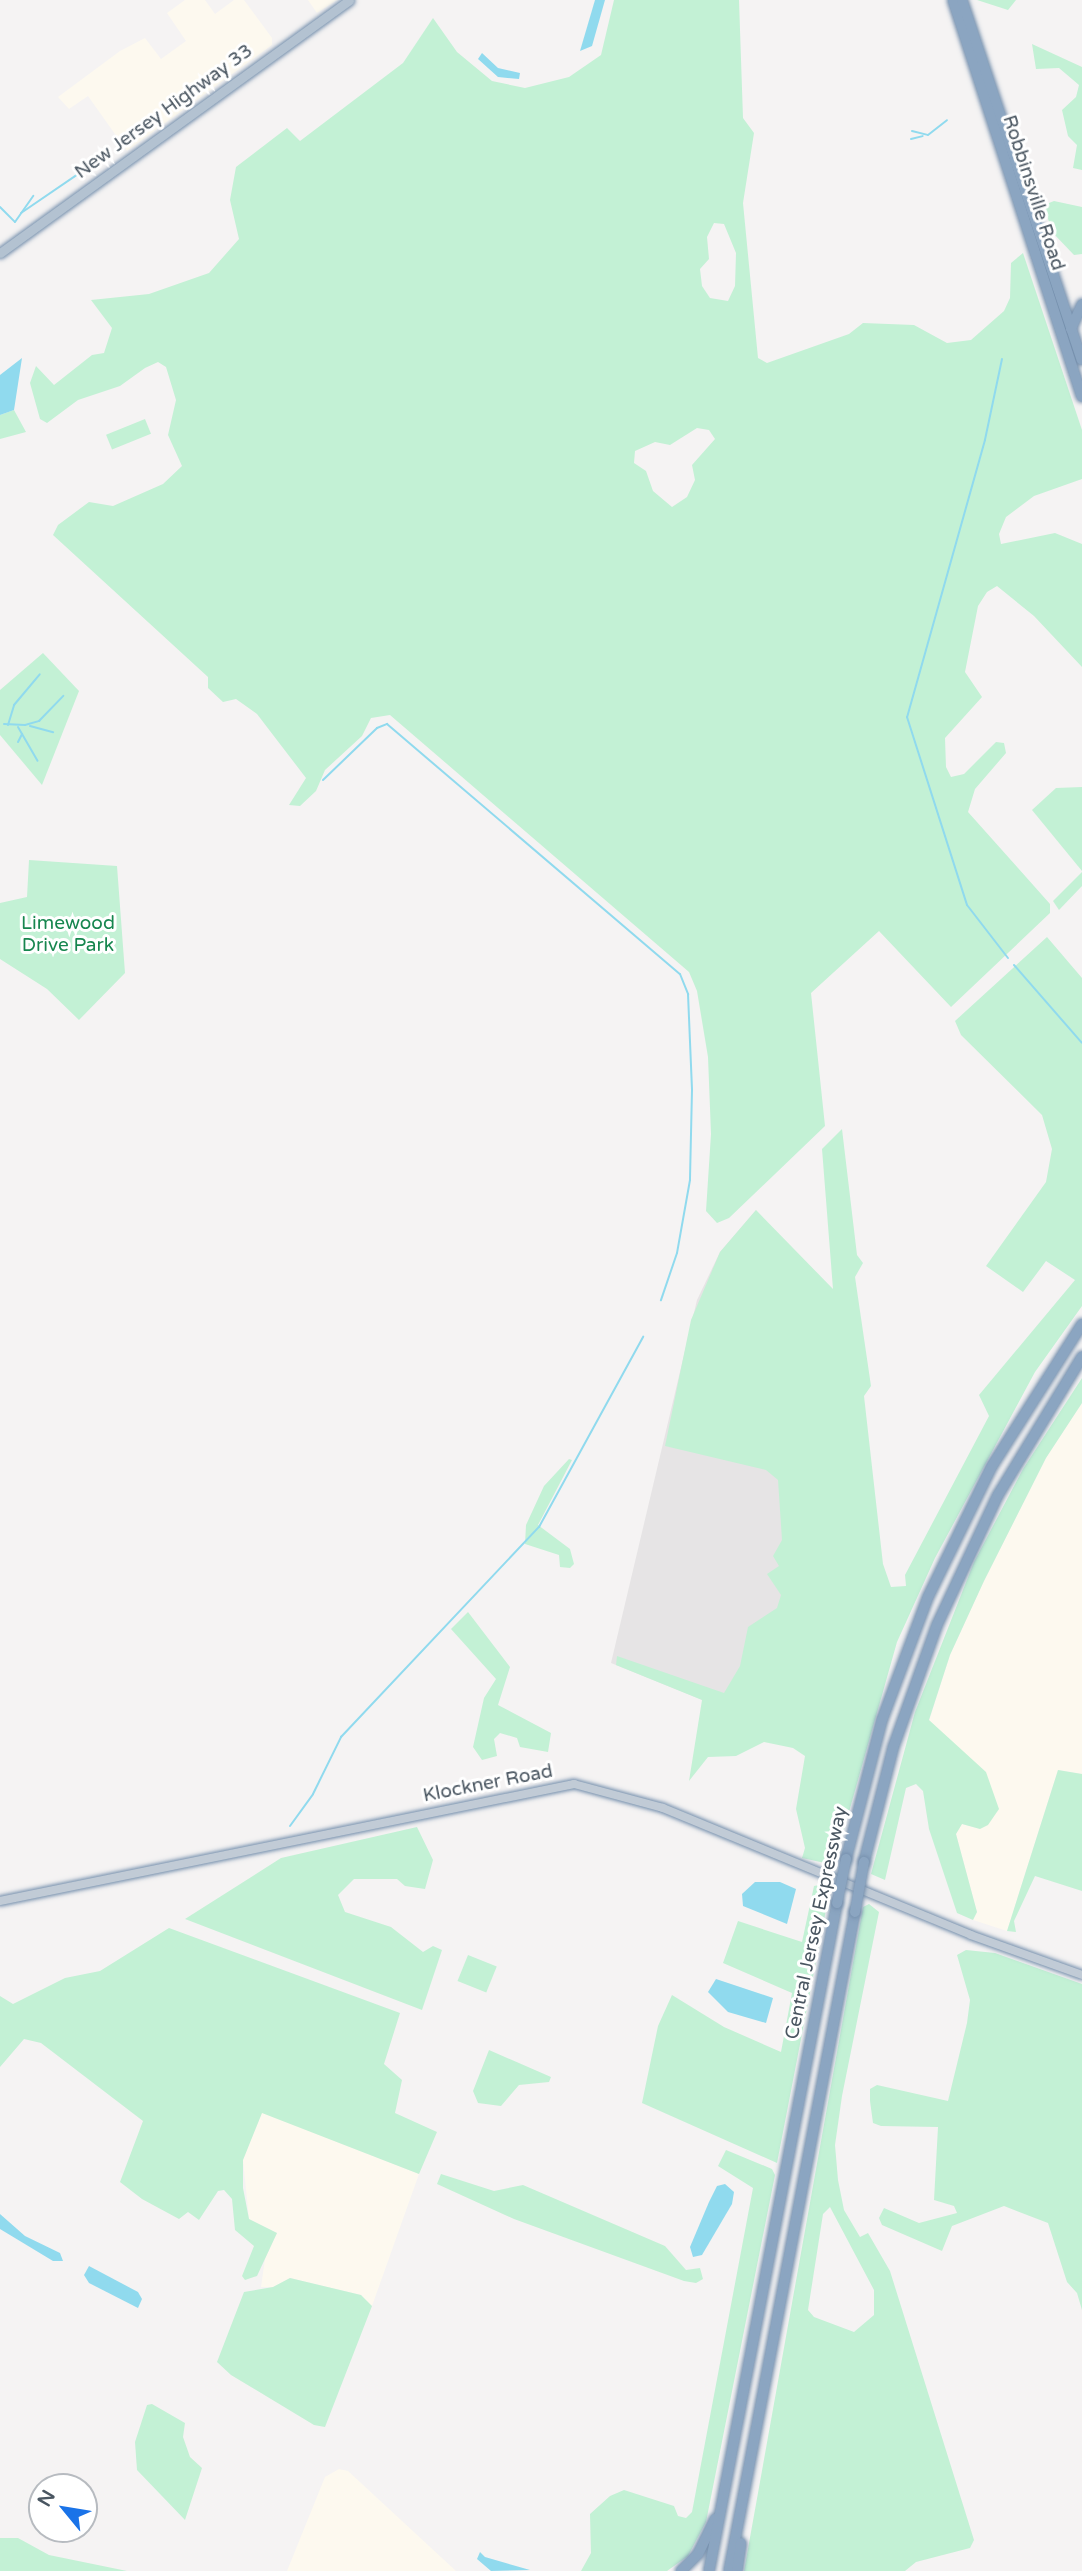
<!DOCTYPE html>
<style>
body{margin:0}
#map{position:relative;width:1082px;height:2571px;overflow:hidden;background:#f5f3f3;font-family:"Varela Round",sans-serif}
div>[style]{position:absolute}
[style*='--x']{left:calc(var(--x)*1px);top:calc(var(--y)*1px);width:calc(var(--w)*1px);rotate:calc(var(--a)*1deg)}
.commercial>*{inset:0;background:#fdf9ef}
.education>*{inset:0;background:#e6e4e5}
.green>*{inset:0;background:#c3f1d5;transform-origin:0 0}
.water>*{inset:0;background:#90daee}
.stream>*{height:2px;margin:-1px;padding:0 1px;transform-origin:1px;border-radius:1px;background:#90daee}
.roads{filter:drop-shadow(0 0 2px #7690ad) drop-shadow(0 0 2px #7690ad)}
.secondary>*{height:8px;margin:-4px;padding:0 4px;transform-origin:4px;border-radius:4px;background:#c1cbd6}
.primary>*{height:9px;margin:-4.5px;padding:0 4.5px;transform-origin:4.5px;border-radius:4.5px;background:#b3c2d1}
.highway>*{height:10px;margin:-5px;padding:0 5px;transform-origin:5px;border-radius:5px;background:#8ba5c1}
.bridges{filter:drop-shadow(0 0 2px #7690ad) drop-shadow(0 0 2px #7690ad)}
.highway-bridge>*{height:10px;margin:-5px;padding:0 5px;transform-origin:5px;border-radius:5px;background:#8ba5c1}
span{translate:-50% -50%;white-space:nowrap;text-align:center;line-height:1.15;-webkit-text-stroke:6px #fff;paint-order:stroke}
.street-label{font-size:19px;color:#4a5661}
.park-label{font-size:19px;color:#17864f}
.north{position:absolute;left:28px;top:2473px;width:70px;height:70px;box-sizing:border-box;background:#fff;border:2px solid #b7bbc0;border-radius:50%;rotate:300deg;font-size:19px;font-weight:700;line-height:28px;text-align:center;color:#4a5661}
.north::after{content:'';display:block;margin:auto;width:24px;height:32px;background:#1a73e8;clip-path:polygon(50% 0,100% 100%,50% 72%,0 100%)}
</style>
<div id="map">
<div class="commercial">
<i style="clip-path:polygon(185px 0,205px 0,215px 14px,234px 0,244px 0,272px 38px,272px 45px,127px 151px,88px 96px,69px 109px,58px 97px,120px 51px,145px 38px,161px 59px,186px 41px,167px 13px)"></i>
<i style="clip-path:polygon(308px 0,337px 0,317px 13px)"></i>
<i style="clip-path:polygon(1082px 1403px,1082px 1774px,1058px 1770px,1007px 1931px,973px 1920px,977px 1912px,956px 1834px,962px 1824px,980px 1829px,929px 1721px,950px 1655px,984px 1581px,1046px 1458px)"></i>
<i style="clip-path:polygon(262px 2112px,419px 2174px,372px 2306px,361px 2295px,290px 2278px,273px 2287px,261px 2287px,265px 2259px,277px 2233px,249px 2219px,243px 2160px)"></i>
<i style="clip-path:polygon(339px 2469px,348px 2471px,456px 2571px,287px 2571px,325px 2477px)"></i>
</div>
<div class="education">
<i style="clip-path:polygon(756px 1210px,846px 1467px,730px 1711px,611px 1663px,697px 1300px,720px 1252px)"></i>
</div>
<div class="green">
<i style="clip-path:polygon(evenodd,614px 0,739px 0,743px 118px,754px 133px,743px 203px,758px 358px,767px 363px,849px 334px,863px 323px,914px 325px,947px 343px,971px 340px,1004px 311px,1010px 298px,1011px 263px,1023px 253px,1082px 430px,1082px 479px,1034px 496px,1006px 517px,999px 534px,1001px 544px,1055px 533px,1082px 544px,1082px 667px,1034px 616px,997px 586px,987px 592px,978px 606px,965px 672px,982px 697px,945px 738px,946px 767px,951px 777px,964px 774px,996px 742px,1004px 743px,1006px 753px,975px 789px,968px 812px,1050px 904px,1050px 913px,951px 1007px,879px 931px,811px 993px,825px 1126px,729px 1218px,717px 1223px,706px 1211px,711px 1134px,708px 1057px,697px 991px,689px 972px,390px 715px,371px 718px,362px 736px,325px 770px,316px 791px,300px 806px,289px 805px,306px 778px,257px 714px,236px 699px,223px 702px,208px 688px,208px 677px,53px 535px,58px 525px,89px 502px,113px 506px,163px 484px,182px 466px,168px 435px,176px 400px,166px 367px,158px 362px,145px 368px,120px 386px,78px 400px,47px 423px,40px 419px,30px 383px,36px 366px,54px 385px,92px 355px,104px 353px,112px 328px,91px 300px,149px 294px,209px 273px,239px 239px,230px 200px,236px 167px,287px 128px,300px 141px,403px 63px,433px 18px,457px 52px,492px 81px,525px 88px,569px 77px,601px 55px,614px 0,714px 223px,724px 224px,736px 253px,735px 286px,728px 301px,710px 298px,702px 286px,700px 269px,709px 259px,707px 237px,714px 223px,614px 0,697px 428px,709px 430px,715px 439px,692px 465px,695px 480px,687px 497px,672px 507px,653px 491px,646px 471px,634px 463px,635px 451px,655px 442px,670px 445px,697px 428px)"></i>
<i style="clip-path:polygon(977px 0,1016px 0,1008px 10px)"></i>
<i style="clip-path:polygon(1032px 44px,1082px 67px,1082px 170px,1073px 168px,1077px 145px,1068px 136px,1062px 110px,1076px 97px,1079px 85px,1059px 68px,1036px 69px)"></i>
<i style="clip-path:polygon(1054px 201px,1082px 207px,1082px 254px,1074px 255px,1052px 232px,1044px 205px)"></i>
<i style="clip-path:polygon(14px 410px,26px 432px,0 439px,0 415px)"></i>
<i style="left:145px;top:419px;width:16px;height:42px;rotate:68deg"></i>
<i style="clip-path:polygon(43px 653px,79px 691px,42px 785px,0 735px,0 690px)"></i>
<i style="clip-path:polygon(1082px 787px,1082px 871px,1032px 810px,1056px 788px)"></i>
<i style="clip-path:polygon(29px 860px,117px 866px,125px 973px,79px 1020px,47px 989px,0 959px,0 903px,27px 897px)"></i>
<i style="clip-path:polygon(1082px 872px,1082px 886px,1059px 910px,1053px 901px)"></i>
<i style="clip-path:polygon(1047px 937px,1082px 978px,1082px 1306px,1035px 1372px,935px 1558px,897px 1642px,834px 1865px,802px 1858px,805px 1848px,796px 1809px,805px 1756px,793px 1748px,764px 1742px,736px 1756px,708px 1757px,689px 1781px,702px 1700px,616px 1665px,617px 1656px,724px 1693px,740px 1666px,748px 1627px,777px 1608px,781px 1595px,767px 1574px,779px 1566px,773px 1556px,782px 1540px,778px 1480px,766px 1470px,665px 1446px,691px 1320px,720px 1252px,756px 1210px,833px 1289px,822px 1149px,842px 1129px,857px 1255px,863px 1263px,855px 1277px,871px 1386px,864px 1396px,883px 1564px,891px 1587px,906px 1586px,905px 1575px,989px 1416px,979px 1395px,1075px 1280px,1046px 1261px,1023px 1292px,986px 1266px,1046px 1182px,1052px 1149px,1042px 1115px,961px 1035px,955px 1021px)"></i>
<i style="clip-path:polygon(1082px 1378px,1082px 1403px,1046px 1458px,984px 1581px,950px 1655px,929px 1720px,986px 1772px,999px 1809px,988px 1825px,980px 1829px,962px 1824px,956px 1834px,977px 1912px,973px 1920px,957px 1913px,929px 1829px,923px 1791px,916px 1784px,906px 1788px,885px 1880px,871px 1874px,915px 1712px,974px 1562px,1023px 1469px)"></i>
<i style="clip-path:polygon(569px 1459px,572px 1460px,538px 1525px,570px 1549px,574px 1564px,570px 1568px,560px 1567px,559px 1555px,525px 1544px,526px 1525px,544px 1486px)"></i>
<i style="clip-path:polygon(468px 1612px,510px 1667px,498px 1705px,551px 1733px,548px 1752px,520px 1747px,517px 1738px,500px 1733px,494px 1739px,497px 1756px,482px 1760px,473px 1747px,484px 1698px,496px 1679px,451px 1629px)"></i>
<i style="clip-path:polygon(1058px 1770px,1082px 1774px,1082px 1891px,1035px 1876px,1014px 1921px,1016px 1932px,1007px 1931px)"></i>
<i style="clip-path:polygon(417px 1827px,433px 1860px,425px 1889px,405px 1886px,397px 1879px,354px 1879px,338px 1895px,345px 1912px,391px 1927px,423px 1952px,433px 1946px,442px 1950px,422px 2010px,185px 1919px,281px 1858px)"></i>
<i style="clip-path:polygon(824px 1884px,830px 1889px,777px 2163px,642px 2103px,658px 2026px,672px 1995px,724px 2027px,781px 2052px,792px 1993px,723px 1963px,738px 1921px,802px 1942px,814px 1886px)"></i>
<i style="clip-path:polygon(evenodd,869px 1904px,879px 1912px,842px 2096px,835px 2145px,838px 2180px,844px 2210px,860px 2237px,868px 2233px,890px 2271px,974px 2540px,970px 2548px,916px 2562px,905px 2571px,744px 2571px,863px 1907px,869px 1904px,830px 2207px,874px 2290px,874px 2315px,854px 2332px,814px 2317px,808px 2310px,823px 2214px,830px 2207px)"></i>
<i style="clip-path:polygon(169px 1928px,400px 2013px,384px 2064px,402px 2080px,395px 2113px,437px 2132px,419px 2174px,262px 2113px,243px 2160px,243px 2188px,249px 2219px,277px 2233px,257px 2276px,245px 2280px,242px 2276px,254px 2246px,235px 2230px,232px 2199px,224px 2190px,218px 2191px,199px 2220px,188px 2212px,179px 2219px,142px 2199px,120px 2182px,143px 2121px,41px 2043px,24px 2039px,0 2067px,0 1996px,13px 2004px,65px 1978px,100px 1971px)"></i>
<i style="clip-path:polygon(966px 1950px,995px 1953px,1082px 1984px,1082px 2310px,1077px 2293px,1067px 2282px,1048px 2223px,1004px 2206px,952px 2226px,942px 2251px,882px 2225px,879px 2218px,884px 2208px,919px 2223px,957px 2213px,954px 2206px,934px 2200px,938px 2127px,881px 2126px,873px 2123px,870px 2101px,870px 2089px,877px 2085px,948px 2101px,967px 2023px,970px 2000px,957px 1955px)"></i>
<i style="left:468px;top:1955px;width:31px;height:28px;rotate:22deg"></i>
<i style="clip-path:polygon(489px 2050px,551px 2077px,549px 2082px,519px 2085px,501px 2106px,478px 2103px,473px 2091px)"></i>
<i style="clip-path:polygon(726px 2150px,772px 2169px,775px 2175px,706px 2522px,688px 2556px,667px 2571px,581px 2571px,591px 2553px,590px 2514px,610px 2496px,624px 2490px,674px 2506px,678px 2516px,686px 2518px,692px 2512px,753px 2188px,718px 2166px)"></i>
<i style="clip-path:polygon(441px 2174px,494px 2191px,523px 2185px,665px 2246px,686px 2270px,700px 2268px,703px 2279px,696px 2283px,684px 2281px,514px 2219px,437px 2184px)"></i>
<i style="clip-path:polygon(290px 2278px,361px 2295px,372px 2306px,325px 2427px,314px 2425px,231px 2375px,217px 2362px,244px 2292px,273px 2287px)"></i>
<i style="clip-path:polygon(152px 2404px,185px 2423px,183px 2437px,190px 2457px,202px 2468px,185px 2520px,137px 2470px,135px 2442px,147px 2405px)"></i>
<i style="clip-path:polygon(0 2538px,18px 2538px,49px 2555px,127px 2571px,0 2571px)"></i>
</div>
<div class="water">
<i style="clip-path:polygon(595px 0,605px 0,592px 46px,580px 51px)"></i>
<i style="clip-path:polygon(482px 53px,498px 68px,520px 73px,519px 79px,498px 77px,478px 59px)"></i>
<i style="clip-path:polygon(22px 358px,14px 410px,0 415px,0 375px)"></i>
<i style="clip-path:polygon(755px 1882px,780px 1882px,796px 1889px,787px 1924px,743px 1906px,742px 1894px)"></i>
<i style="clip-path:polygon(716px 1979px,773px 1998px,766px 2023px,728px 2012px,708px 1992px)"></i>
<i style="clip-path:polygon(725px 2184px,734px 2192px,732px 2204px,702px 2255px,693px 2257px,690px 2247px,709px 2202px,717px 2186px)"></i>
<i style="clip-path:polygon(0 2214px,25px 2236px,60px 2253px,63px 2261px,53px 2261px,0 2229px)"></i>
<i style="clip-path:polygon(89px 2266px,138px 2292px,142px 2299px,138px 2308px,89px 2283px,84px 2275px)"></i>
<i style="clip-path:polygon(480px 2552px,485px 2557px,530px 2570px,491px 2571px,477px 2559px)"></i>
</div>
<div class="stream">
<i style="--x:912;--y:131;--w:16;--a:14"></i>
<i style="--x:928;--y:135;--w:24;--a:-38"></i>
<i style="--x:911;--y:139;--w:12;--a:-14"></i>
<i style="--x:0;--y:207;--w:21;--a:45"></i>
<i style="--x:15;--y:222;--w:32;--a:-55"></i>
<i style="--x:21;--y:213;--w:76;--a:-34.3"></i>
<i style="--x:1002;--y:359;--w:83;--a:101.9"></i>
<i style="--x:985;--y:440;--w:288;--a:105.7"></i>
<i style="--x:907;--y:717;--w:197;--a:72.3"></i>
<i style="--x:967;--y:905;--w:67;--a:52.3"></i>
<i style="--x:4;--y:724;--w:21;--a:3"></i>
<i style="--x:8;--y:725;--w:21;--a:-73"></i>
<i style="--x:14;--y:705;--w:40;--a:-50"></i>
<i style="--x:25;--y:725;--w:15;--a:-16"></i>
<i style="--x:39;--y:721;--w:35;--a:-46"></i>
<i style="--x:30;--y:726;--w:24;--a:15"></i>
<i style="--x:18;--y:727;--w:39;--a:60"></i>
<i style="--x:18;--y:742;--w:9;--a:-63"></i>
<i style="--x:323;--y:780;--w:75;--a:-43.9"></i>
<i style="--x:377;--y:728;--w:11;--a:-22"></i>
<i style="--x:387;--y:724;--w:385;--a:40.5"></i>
<i style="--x:680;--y:974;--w:22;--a:68"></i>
<i style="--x:688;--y:994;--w:96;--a:87.6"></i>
<i style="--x:692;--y:1090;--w:90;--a:91.3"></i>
<i style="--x:690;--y:1180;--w:74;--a:100.1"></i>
<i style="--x:677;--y:1253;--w:50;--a:108.8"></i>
<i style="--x:1014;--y:965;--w:103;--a:48.9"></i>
<i style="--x:290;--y:1826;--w:39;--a:-54"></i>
<i style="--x:313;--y:1794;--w:64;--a:-63.8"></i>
<i style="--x:341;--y:1737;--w:289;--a:-46.7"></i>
<i style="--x:539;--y:1527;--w:217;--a:-61.3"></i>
</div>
<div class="roads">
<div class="secondary">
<i style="--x:0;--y:1901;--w:586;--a:-11.52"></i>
<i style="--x:574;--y:1784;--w:92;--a:15.1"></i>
<i style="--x:663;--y:1808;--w:333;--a:22.4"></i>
<i style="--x:971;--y:1935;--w:118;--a:19.8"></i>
</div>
<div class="primary">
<i style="--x:0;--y:253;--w:431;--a:-35.9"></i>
</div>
<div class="highway">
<i style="--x:953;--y:0;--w:417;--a:72"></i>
<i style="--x:962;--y:0;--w:379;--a:71.6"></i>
<i style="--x:1071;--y:329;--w:27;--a:-66"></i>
<i style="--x:846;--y:1859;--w:144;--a:-75.5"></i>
<i style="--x:882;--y:1720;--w:131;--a:-69.5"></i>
<i style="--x:928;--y:1597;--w:146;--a:-64"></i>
<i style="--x:992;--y:1466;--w:168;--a:-57.6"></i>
<i style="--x:864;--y:1862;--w:118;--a:-75.7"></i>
<i style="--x:893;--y:1748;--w:131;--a:-70.3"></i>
<i style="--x:937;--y:1625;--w:144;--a:-64.9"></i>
<i style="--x:998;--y:1495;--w:162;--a:-58.7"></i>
<i style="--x:681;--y:2571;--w:24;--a:-45"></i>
<i style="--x:698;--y:2554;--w:39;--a:-64"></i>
<i style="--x:709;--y:2571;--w:680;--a:-79.15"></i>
<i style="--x:729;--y:2571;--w:671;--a:-79.18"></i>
<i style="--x:737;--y:2571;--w:28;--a:-82"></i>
</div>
</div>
<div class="bridges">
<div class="highway-bridge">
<i style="--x:837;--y:1903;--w:45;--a:-78.4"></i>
<i style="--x:855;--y:1912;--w:51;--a:-79.8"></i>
</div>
</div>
<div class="street-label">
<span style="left:164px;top:112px;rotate:-36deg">New Jersey Highway 33</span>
<span style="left:1033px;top:193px;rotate:72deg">Robbinsville Road</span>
<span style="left:488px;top:1784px;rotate:-11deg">Klockner Road</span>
<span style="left:817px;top:1923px;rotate:-78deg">Central Jersey Expressway</span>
</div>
<div class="park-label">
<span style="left:68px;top:935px">Limewood<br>Drive Park</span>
</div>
<div class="north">N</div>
</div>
